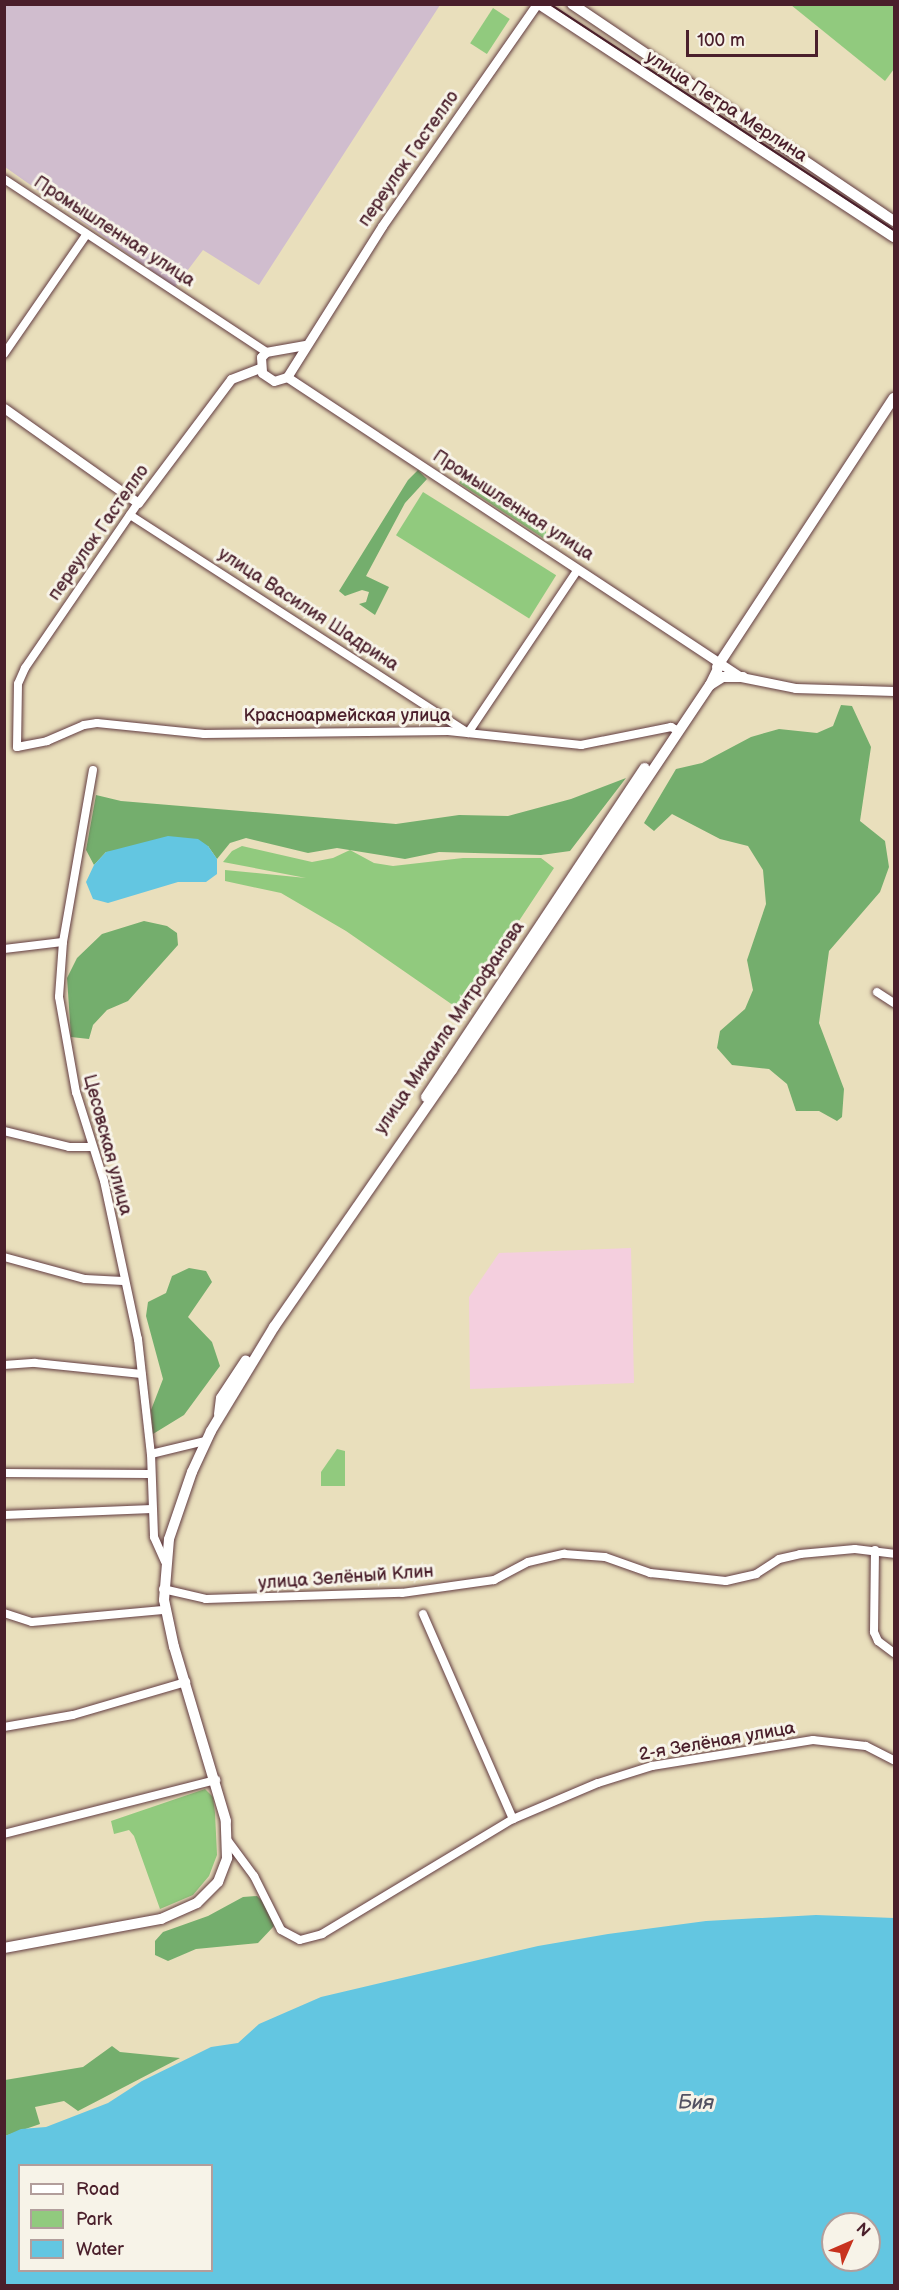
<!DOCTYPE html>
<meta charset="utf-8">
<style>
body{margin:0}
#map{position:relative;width:899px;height:2290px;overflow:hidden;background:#e9dfbc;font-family:"Balsamiq Sans",sans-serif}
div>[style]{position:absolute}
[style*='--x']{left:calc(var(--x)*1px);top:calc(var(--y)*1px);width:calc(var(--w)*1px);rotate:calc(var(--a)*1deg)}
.built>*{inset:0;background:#f4cfde}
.industrial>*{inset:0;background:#d0bdce}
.green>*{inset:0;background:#91ca7e;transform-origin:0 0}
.forest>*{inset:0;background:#74ae6d}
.water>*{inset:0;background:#63c6e1}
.roads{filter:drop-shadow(0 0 2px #623c41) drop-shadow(0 0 2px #623c41)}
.minor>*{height:8px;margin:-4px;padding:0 4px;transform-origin:4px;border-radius:4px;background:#fff}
.tertiary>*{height:9px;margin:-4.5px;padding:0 4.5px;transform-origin:4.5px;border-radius:4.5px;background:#fff}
.secondary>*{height:10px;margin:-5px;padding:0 5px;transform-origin:5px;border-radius:5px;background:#fff}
.tram>*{height:1.5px;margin:-0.75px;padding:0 0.75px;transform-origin:0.75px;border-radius:0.75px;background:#4a1f2b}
span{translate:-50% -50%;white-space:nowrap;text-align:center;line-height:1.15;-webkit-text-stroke:6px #f7f3e8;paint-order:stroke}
.street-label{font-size:18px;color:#4a1f2b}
.water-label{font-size:20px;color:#525162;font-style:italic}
.frame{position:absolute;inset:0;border:6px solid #4a1f2b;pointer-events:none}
.legend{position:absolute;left:18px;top:2164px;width:195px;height:108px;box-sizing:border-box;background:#f7f3e8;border:2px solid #b29e9c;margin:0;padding:8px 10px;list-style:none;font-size:18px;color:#4a1f2b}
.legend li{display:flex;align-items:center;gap:12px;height:30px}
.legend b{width:30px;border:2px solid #b29e9c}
.north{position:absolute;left:821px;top:2212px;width:60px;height:60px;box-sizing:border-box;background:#f7f3e8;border:2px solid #b29e9c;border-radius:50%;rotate:45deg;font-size:16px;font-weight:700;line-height:24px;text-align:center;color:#4a1f2b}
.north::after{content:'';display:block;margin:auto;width:21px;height:27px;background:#c8321e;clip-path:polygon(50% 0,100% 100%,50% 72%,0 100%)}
.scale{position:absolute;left:686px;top:30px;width:132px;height:27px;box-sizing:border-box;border:3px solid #4a1f2b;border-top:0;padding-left:8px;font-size:18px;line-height:21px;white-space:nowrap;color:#4a1f2b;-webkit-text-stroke:4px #f7f3e8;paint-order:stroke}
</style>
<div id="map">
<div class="built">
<i style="clip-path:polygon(631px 1248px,634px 1383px,470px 1389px,469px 1297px,499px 1253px)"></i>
</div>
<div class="industrial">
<i style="clip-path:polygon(5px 4px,440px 4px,440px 5px,259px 285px,203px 250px,175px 287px,5px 167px)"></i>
</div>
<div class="green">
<i style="clip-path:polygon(791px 5px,894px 5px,894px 69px,885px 81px)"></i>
<i style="left:493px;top:8px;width:20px;height:42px;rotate:33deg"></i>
<i style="clip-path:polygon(465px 474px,474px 478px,473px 485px,538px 528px,543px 523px,546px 526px,546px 536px,543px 538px,459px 483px)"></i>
<i style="left:423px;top:492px;width:157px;height:51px;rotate:32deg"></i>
<i style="clip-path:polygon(242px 846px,312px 862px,333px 858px,350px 850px,374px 863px,393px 866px,463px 858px,541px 858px,554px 868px,460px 1010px,346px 931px,281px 893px,225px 881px,225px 870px,306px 878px,223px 862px,232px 851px)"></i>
<i style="clip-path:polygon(337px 1449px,345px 1451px,345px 1486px,321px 1486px,321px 1472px)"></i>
<i style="clip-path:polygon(205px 1789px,213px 1797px,215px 1813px,217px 1855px,209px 1876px,193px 1895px,160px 1909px,134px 1836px,129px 1830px,114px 1834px,111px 1821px)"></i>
</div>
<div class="forest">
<i style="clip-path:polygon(418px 470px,427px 479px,405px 503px,366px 576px,389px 587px,375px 615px,359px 604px,366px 602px,369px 592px,362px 590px,345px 596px,339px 591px,408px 480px)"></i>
<i style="clip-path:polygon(841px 705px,852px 706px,871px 747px,860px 821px,885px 841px,889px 867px,880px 892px,829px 951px,819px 1023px,844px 1089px,842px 1117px,837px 1121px,819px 1111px,796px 1111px,787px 1084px,769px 1069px,732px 1065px,717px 1048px,720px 1031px,745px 1009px,753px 990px,747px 960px,766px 904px,763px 870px,748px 846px,720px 839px,672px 814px,654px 831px,644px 823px,676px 769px,702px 763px,751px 737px,779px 729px,817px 733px,833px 726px)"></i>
<i style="clip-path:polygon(626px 778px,570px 851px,541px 855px,439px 852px,405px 859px,337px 848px,308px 853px,246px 838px,230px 843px,217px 859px,208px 846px,106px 852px,94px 865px,86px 850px,96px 795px,121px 801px,396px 824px,459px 815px,508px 816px,571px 799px)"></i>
<i style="clip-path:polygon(144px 921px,167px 926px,177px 933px,178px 945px,128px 1001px,107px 1010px,93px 1025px,89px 1039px,71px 1037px,67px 978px,77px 958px,102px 934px)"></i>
<i style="clip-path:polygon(189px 1268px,206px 1271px,212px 1282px,188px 1317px,212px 1342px,220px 1366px,184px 1415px,153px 1434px,151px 1410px,163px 1379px,146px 1316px,148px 1302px,166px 1293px,172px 1276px)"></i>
<i style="clip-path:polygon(257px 1896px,271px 1909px,274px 1926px,258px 1943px,196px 1949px,168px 1961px,155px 1955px,155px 1941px,163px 1932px,208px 1916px,243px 1897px)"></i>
<i style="clip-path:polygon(112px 2046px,120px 2052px,180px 2058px,78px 2111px,64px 2101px,35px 2107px,40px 2124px,5px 2136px,5px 2080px,83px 2067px)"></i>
</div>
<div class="water">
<i style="clip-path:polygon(168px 836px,198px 839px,208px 846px,217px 859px,217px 874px,206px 882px,178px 882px,108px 903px,93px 899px,86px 882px,94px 865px,106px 852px)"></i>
<i style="clip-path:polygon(evenodd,816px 1915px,894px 1918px,894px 2285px,5px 2285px,5px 2136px,21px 2129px,46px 2127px,108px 2103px,142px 2081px,211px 2047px,238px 2043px,259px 2024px,321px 1997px,538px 1946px,608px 1934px,706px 1921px,816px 1915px,20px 2166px,212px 2166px,212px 2270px,20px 2270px,20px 2166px,816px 1915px,833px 2224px,869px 2224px,869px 2260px,833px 2260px,833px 2224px)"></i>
</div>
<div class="roads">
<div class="minor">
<i style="--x:4;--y:179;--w:314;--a:33.4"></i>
<i style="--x:4;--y:354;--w:145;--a:-55.4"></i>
<i style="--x:138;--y:503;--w:200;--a:124.4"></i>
<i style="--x:25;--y:668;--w:17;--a:114"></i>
<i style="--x:18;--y:684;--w:63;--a:90.9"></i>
<i style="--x:17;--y:747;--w:31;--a:-11"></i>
<i style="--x:47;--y:741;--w:40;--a:-23.4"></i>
<i style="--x:84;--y:725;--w:13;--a:-9"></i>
<i style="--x:97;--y:723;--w:108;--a:5.9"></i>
<i style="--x:204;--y:734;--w:244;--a:-0.7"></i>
<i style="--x:448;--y:731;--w:134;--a:6"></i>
<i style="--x:581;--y:745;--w:92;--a:-11.3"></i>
<i style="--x:671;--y:727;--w:9;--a:27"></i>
<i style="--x:130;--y:515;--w:402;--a:32.8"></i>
<i style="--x:468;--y:733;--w:197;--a:-56.1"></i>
<i style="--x:93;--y:770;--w:175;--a:99.9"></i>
<i style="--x:63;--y:942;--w:55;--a:94.2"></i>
<i style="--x:59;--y:997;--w:97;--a:79.9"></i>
<i style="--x:76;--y:1092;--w:93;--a:72.5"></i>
<i style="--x:104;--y:1181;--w:162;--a:77.9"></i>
<i style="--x:138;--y:1339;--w:116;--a:83.6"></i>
<i style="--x:151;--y:1454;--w:83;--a:87.9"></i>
<i style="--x:154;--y:1537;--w:27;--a:66"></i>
<i style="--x:4;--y:949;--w:59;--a:-6.8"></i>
<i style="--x:877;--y:992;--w:20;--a:33"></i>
<i style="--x:4;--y:1131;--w:67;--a:13.8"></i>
<i style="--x:69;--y:1147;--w:22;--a:0"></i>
<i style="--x:4;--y:1257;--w:84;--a:15.2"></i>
<i style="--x:85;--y:1279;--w:38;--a:3"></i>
<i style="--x:4;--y:1365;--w:31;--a:-4"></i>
<i style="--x:35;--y:1363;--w:107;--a:5.9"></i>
<i style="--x:151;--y:1454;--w:56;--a:-13.5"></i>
<i style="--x:4;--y:1473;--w:145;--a:0.4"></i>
<i style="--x:4;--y:1515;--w:148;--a:-2.3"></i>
<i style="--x:875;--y:1550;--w:82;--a:90.7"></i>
<i style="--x:874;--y:1632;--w:10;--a:66"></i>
<i style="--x:878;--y:1641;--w:20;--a:37"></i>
<i style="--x:163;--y:1589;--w:44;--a:13.1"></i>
<i style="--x:206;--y:1599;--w:196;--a:-1.8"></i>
<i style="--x:402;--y:1593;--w:93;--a:-8"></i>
<i style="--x:494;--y:1580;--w:38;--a:-28"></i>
<i style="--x:528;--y:1562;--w:37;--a:-13"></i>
<i style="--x:564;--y:1554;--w:41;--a:4.2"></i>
<i style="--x:605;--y:1557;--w:48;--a:19.6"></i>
<i style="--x:650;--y:1573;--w:76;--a:6"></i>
<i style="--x:726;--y:1581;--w:31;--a:-13"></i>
<i style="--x:756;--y:1574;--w:27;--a:-33"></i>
<i style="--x:779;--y:1559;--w:22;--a:-13"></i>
<i style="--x:800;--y:1554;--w:55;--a:-5.2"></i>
<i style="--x:855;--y:1549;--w:39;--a:7"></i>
<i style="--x:4;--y:1613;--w:29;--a:18"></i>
<i style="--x:32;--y:1622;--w:134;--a:-5.2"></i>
<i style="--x:423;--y:1614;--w:224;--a:66.3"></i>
<i style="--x:4;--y:1727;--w:70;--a:-9.9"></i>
<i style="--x:73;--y:1715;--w:118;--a:-16.3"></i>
<i style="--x:4;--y:1834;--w:219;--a:-14.3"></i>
<i style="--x:228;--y:1841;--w:44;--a:53.4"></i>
<i style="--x:254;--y:1876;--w:60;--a:63.4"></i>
<i style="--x:281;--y:1930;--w:21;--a:28"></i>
<i style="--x:300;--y:1940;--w:23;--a:-15"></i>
<i style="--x:322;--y:1934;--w:223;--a:-31.1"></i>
<i style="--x:513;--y:1819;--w:92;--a:-23"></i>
<i style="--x:598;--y:1783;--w:57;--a:-17.5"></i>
<i style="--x:652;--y:1766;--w:163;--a:-9.2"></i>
<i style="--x:813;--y:1740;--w:53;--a:6.5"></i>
<i style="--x:866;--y:1746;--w:31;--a:27"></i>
</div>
<div class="tertiary">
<i style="--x:305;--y:345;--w:40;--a:170"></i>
<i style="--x:266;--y:352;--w:7;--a:135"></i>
<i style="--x:261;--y:357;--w:16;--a:86"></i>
<i style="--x:262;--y:373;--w:14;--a:34"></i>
<i style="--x:274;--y:381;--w:14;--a:-17"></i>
<i style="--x:287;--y:377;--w:178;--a:-57.8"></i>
<i style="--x:382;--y:226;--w:271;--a:-55.1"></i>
<i style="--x:287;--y:377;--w:544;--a:33.46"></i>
<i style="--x:741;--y:677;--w:55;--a:11.5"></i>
<i style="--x:795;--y:688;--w:99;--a:1.7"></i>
<i style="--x:4;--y:408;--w:164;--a:35.3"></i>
<i style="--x:138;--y:503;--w:155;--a:-53.1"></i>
<i style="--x:231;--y:379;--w:30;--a:-21"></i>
</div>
<div class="secondary">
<i style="--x:539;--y:4;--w:425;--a:33.3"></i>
<i style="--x:572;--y:4;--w:388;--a:34"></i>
<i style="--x:717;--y:667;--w:322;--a:-56.7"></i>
<i style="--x:710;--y:685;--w:15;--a:-32"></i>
<i style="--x:723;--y:677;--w:20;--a:0"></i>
<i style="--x:426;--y:1097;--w:395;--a:-56.4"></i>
<i style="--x:219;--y:1414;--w:16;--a:-83"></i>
<i style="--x:221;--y:1398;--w:45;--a:-56.7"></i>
<i style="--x:4;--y:1948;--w:160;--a:-10.5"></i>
<i style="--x:161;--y:1919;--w:39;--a:-24"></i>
<i style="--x:197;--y:1903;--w:30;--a:-45"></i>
<i style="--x:218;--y:1882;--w:26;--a:-69"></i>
<i style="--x:227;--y:1858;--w:37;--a:-92"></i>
<i style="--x:226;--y:1821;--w:182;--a:-106.6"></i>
<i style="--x:174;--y:1647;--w:48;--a:-102"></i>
<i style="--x:164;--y:1600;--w:61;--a:-85.3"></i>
<i style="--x:169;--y:1539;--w:71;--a:-71.1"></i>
<i style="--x:192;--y:1472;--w:45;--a:-65.1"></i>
<i style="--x:211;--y:1431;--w:122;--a:-58.8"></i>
<i style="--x:274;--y:1327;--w:313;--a:-55.3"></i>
<i style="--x:452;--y:1070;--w:463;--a:-56.2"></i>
<i style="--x:710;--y:685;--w:25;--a:-64"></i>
</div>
</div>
<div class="tram">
<i style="--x:550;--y:4;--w:412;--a:33.3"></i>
</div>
<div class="street-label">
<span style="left:726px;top:107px;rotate:33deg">улица Петра Мерлина</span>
<span style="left:409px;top:159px;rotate:-55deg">переулок Гастелло</span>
<span style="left:114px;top:232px;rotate:33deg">Промышленная улица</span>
<span style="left:513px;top:506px;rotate:33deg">Промышленная улица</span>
<span style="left:99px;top:533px;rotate:-55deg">переулок Гастелло</span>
<span style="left:308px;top:610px;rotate:33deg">улица Василия Шадрина</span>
<span style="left:347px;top:716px">Красноармейская улица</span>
<span style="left:450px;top:1028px;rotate:-56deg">улица Михаила Митрофанова</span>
<span style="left:107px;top:1145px;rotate:75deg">Цесовская улица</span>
<span style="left:346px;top:1578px;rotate:-4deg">улица Зелёный Клин</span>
<span style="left:717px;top:1742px;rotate:-10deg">2-я Зелёная улица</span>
</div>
<div class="water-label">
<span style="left:696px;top:2103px">Бия</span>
</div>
<div class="frame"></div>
<ul class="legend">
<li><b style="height:8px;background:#fff"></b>Road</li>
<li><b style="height:16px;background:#91ca7e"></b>Park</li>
<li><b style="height:16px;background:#63c6e1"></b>Water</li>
</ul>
<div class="north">N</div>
<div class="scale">100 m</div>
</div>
